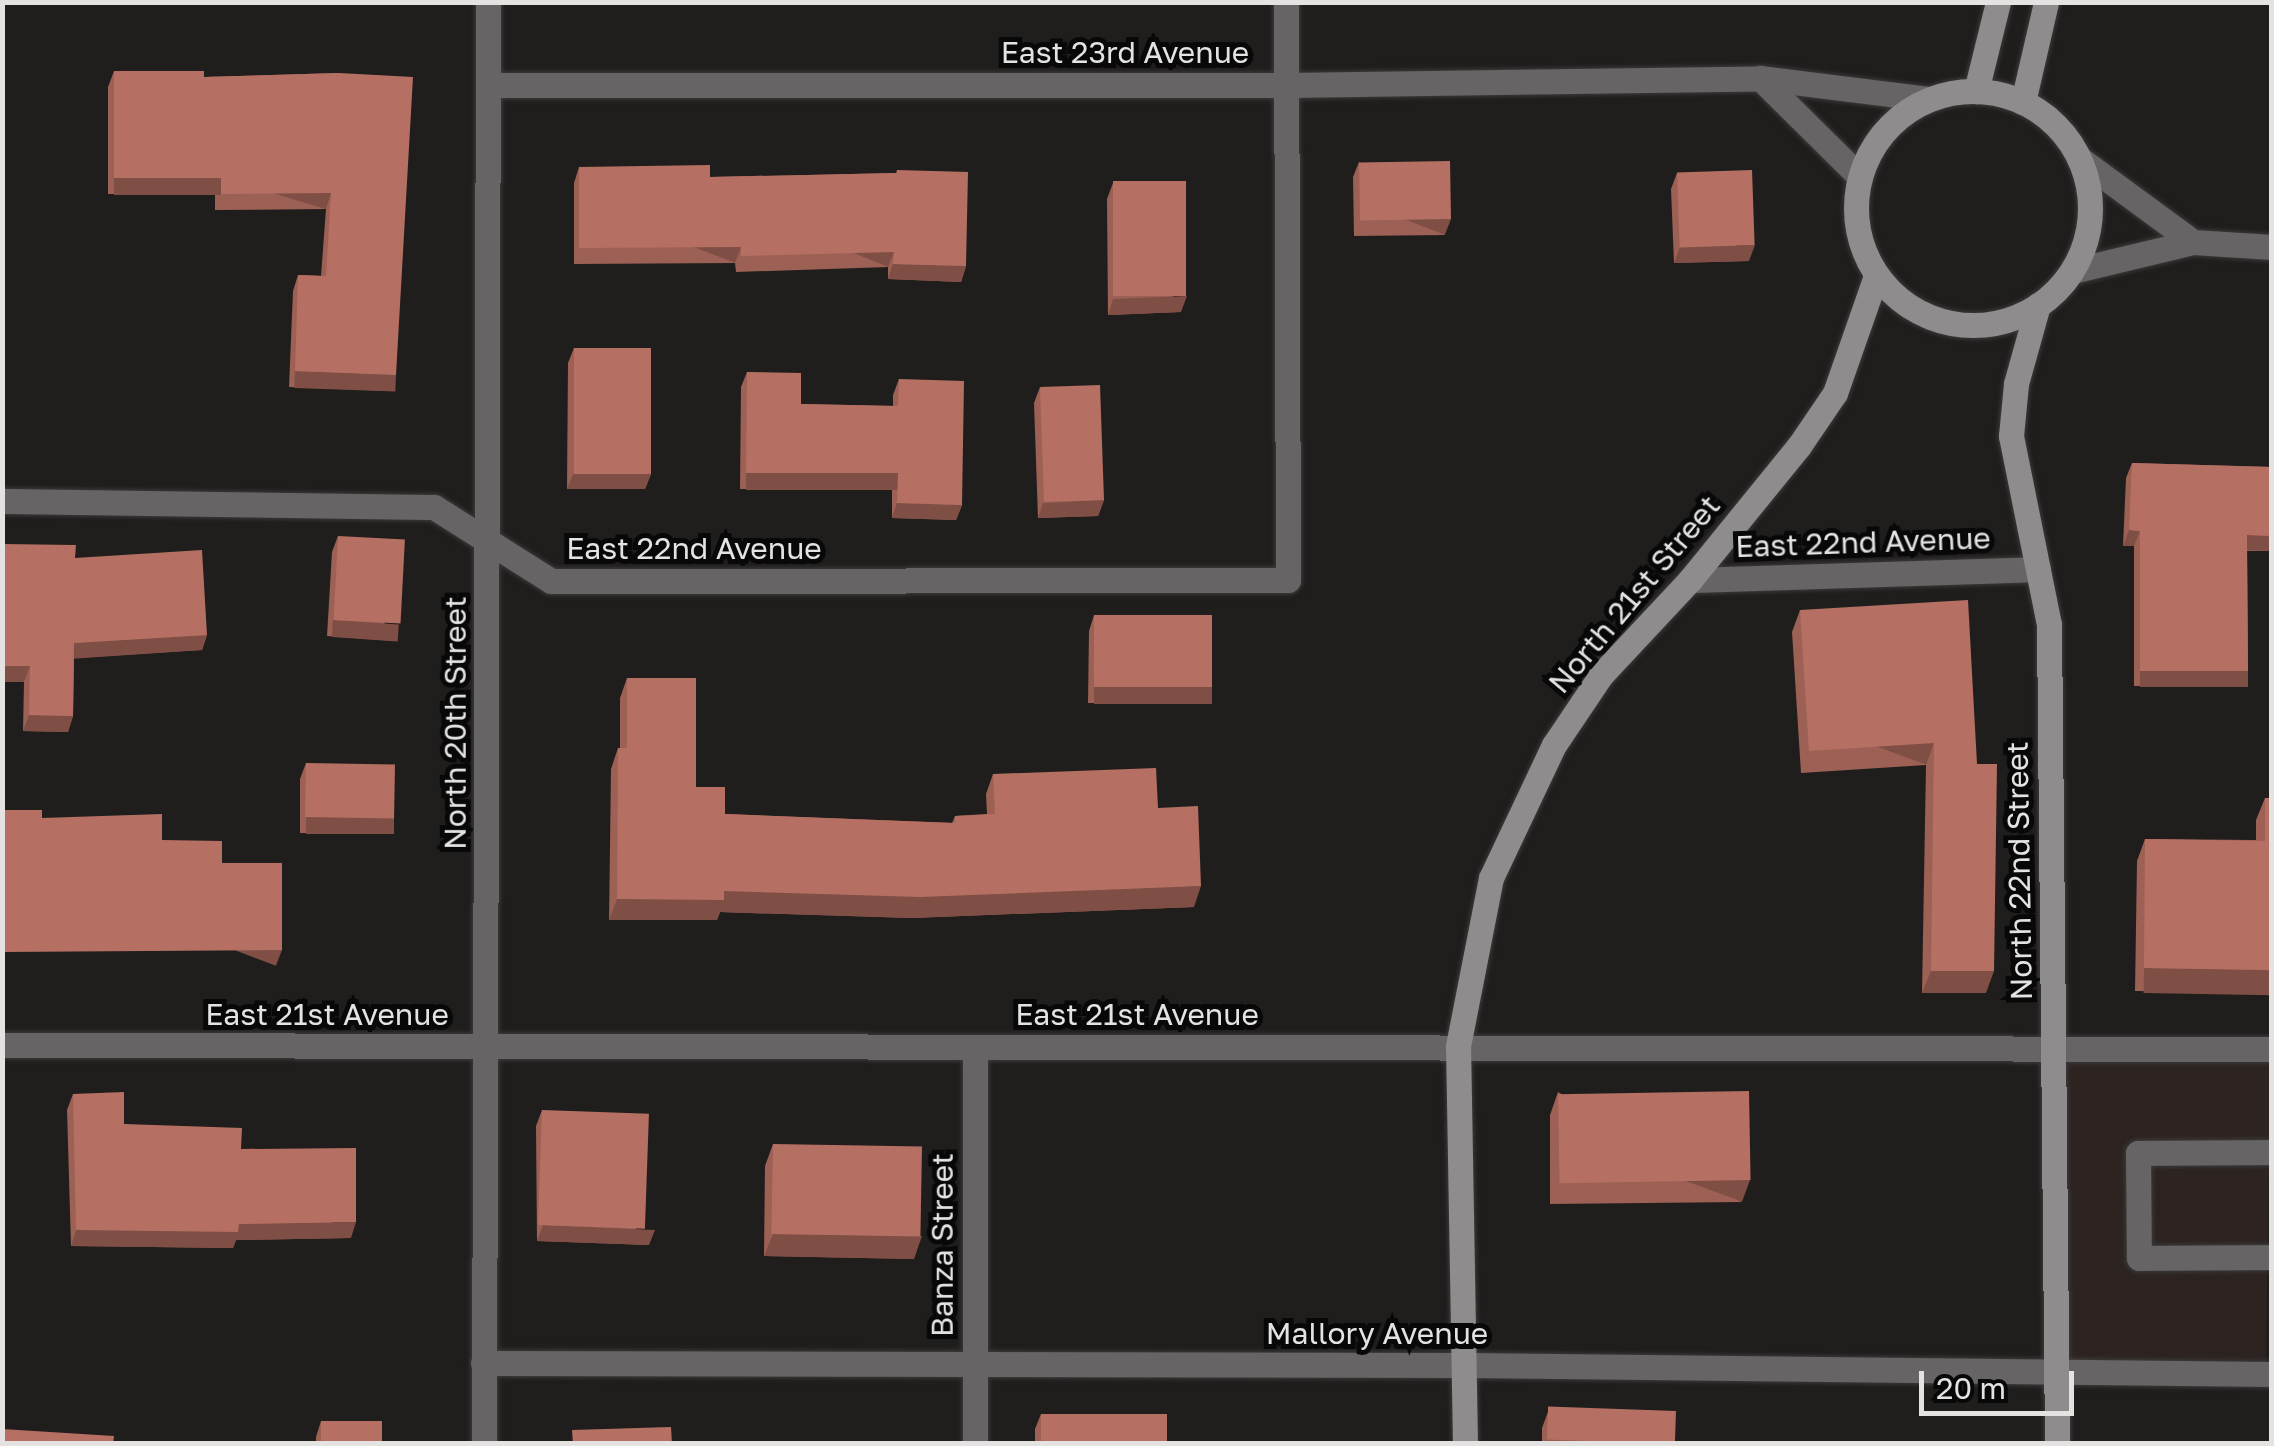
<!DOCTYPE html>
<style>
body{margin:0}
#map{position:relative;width:2274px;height:1446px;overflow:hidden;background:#201e1d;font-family:"Golos Text",sans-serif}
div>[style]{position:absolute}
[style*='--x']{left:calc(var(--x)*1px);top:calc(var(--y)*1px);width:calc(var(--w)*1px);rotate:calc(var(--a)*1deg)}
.built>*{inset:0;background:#2d2422;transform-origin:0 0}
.roads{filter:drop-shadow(0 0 2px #3b3a39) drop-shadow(0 0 2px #3b3a39)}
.service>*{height:25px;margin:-12.5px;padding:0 12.5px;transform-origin:12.5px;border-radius:12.5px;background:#666464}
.minor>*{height:25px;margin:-12.5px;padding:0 12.5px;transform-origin:12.5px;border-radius:12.5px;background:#666464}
.tertiary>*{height:25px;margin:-12.5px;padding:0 12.5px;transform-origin:12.5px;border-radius:12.5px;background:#666464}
.secondary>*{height:25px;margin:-12.5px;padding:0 12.5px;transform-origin:12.5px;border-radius:12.5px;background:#8e8c8c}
.secondary>.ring{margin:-12.5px;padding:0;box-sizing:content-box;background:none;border:25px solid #8e8c8c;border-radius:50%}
.wall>*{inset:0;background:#9c6055}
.shaded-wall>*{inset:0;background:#7f4e45;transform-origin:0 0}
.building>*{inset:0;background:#b57063;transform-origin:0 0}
span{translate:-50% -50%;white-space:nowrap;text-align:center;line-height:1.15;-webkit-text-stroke:10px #090808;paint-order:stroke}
.street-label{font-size:30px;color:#e4e3e2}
.frame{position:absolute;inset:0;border:5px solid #e4e3e2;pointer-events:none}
.scale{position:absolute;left:1919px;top:1371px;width:155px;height:45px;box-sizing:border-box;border:5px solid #e4e3e2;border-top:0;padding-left:12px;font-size:30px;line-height:35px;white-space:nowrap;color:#e4e3e2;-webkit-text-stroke:8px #090808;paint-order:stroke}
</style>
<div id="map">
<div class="built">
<i style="left:2059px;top:1046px;width:212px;height:317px;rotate:1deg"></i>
</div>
<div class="roads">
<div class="service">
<i style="--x:2272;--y:1152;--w:134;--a:179.6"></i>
<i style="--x:2138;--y:1153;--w:105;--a:89.5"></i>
<i style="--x:2139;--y:1258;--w:133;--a:-0.4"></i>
</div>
<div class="minor">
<i style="--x:1760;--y:78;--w:139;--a:44.7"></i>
<i style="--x:490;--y:85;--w:796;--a:0"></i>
<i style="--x:1286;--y:85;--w:474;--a:-0.8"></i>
<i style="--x:1760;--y:78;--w:169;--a:7.1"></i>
<i style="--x:2080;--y:159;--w:140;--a:36.3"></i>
<i style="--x:2072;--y:271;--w:124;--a:-13.5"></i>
<i style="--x:2193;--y:242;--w:79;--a:3.6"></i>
<i style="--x:2;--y:501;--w:432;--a:0.8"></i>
<i style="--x:434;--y:507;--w:138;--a:32.3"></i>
<i style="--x:551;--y:581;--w:737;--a:-0.08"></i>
<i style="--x:1288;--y:580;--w:578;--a:-90.2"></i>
<i style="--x:1690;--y:580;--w:348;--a:-1.8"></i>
<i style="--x:483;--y:1363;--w:982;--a:0.12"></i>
<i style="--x:1465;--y:1365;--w:807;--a:0.64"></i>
<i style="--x:484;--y:1444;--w:1442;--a:-89.84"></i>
<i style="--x:975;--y:1444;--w:397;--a:-90"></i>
</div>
<div class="tertiary">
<i style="--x:2;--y:1045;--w:2270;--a:0.1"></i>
</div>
<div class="secondary">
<i style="--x:1976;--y:91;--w:92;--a:-76.1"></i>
<i class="ring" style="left:1856px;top:91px;width:209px;height:209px"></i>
<i style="--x:2023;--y:102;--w:103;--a:-77"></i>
<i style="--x:2038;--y:305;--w:82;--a:105.6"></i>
<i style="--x:2016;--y:384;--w:52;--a:95.5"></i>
<i style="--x:2011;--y:436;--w:192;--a:78.6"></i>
<i style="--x:2049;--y:624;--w:820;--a:89.44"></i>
<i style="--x:1465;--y:1444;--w:398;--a:-91"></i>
<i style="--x:1458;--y:1046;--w:171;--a:-78.9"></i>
<i style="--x:1491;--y:878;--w:147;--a:-64.7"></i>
<i style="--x:1554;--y:745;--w:84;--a:-56.1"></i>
<i style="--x:1601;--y:675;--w:130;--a:-46.9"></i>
<i style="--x:1690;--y:580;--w:173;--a:-50.9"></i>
<i style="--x:1799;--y:446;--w:64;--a:-55.8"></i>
<i style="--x:1835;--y:393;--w:121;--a:-70.7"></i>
</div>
</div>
<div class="wall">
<i style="clip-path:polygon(114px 71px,204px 77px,339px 73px,396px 375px,390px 391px,289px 387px,293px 291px,298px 275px,321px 276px,326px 209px,215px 210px,215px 194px,108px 194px,108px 87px)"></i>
<i style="clip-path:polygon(1359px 162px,1445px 235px,1354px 236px,1353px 177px)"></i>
<i style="clip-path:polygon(579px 167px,710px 177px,896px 173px,897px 170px,966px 266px,961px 282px,888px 279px,888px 267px,736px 272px,735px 263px,574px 264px,574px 183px)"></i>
<i style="clip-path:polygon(1677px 173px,1749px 261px,1674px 263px,1671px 189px)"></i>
<i style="clip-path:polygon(1113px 183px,1181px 312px,1108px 315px,1107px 199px)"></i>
<i style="clip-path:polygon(574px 348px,651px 474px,645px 489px,567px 489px,568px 363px)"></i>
<i style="clip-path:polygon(747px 372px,801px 404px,893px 406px,893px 395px,899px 379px,962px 505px,956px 520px,892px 518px,892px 489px,740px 489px,741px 387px)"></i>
<i style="clip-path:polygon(1040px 387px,1104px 500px,1098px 516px,1038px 518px,1034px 403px)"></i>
<i style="clip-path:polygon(2132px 463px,2272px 467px,2272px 551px,2247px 551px,2248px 671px,2243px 686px,2134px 686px,2134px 546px,2123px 546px,2126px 478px)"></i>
<i style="clip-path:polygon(338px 536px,394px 641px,327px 636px,332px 552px)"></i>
<i style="clip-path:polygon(75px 558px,207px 635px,202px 650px,74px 658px,73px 716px,68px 732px,23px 731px,24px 682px,2px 682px)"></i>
<i style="clip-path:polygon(1800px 610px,1977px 764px,1986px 993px,1922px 993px,1926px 765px,1801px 773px,1792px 632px)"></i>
<i style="clip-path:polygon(1094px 615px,1212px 687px,1206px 703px,1088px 703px,1089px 631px)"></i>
<i style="clip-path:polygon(627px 678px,696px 787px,725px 814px,952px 823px,955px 816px,987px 814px,986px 794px,993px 774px,1158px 808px,1194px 907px,912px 918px,720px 912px,717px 920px,609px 920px,611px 769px,618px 748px,620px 748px,620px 698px)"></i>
<i style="clip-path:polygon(306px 763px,394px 817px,389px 833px,300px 833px,300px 779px)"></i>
<i style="clip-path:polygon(2265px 798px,2272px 992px,2135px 991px,2137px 861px,2145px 839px,2256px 840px,2256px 820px)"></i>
<i style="clip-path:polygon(1558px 1092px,1742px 1202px,1550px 1204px,1550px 1115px)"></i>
<i style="clip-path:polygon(73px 1094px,124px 1124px,241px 1149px,351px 1238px,236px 1240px,233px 1248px,71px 1246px,67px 1110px)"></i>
<i style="clip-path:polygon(542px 1110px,649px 1245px,537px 1241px,536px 1126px)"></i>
<i style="clip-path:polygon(773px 1144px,914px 1259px,764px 1256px,765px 1166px)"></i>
<i style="clip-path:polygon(1548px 1412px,1675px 1444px,1542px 1444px,1542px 1428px)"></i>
<i style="clip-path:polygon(1041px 1414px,1167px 1444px,1035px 1444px,1035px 1429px)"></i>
<i style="clip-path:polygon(321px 1421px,382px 1444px,316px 1444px,316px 1437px)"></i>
</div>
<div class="shaded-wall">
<i style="clip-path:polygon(1776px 2px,1881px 2px,1880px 5px,1776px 4px)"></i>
<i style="left:114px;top:178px;width:107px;height:17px"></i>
<i style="left:331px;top:193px;width:17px;height:110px;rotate:107deg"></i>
<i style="left:1451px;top:219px;width:17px;height:91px;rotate:111deg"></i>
<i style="clip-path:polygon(1755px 245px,1749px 261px,1674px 263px,1680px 247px)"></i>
<i style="left:741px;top:247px;width:17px;height:162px;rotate:111deg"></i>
<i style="left:894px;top:252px;width:16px;height:153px;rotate:112deg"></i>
<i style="clip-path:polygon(893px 264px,966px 266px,961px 282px,888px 279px)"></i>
<i style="clip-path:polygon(1187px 296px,1181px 312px,1108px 315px,1113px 299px)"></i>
<i style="left:295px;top:371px;width:101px;height:17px;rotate:2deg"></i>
<i style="left:746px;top:473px;width:152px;height:17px"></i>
<i style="clip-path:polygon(573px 474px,651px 474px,645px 489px,567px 489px)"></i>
<i style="clip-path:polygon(1104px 500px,1098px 516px,1038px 518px,1043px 503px)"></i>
<i style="clip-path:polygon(897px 503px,962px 505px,956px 520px,892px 518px)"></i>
<i style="clip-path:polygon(2129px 530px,2140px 531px,2134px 546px,2123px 546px)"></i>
<i style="clip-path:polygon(2247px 535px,2272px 536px,2272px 551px,2241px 550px)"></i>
<i style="left:333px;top:620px;width:66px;height:17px;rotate:4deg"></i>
<i style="clip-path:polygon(207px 635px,202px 650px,69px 659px,74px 643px)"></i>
<i style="clip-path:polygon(2px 666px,30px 666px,24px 682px,2px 682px)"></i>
<i style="left:2140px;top:671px;width:108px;height:16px"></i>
<i style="left:1094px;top:687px;width:118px;height:17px"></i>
<i style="clip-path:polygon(29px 715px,73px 716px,68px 732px,23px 731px)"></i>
<i style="left:1934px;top:743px;width:23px;height:125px;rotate:110deg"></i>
<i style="left:306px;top:817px;width:88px;height:17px"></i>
<i style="clip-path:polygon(1201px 886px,1194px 907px,912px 918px,720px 912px,717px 920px,609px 920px,617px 899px,724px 891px)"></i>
<i style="left:282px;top:950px;width:17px;height:280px;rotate:111deg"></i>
<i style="left:2144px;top:968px;width:128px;height:25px;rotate:1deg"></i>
<i style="clip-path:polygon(1931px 971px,1994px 971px,1986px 993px,1922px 993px)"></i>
<i style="left:1750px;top:1180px;width:23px;height:191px;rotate:110deg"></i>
<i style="clip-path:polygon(356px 1222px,351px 1238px,236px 1240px,233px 1248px,71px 1246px,76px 1230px,239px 1224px)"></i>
<i style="clip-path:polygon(543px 1225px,655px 1230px,649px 1245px,537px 1241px)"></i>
<i style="clip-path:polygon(773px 1234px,922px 1236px,914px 1259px,764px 1256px)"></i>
</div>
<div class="building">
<i style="clip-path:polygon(114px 71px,204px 71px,204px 77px,339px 73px,413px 77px,396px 375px,295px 371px,298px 275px,326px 276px,331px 193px,221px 194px,221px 178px,114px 178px)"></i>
<i style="left:1450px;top:161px;width:58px;height:91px;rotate:89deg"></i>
<i style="clip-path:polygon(710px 165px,710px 177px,897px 173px,897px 170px,968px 172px,966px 266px,893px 264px,894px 252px,741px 256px,741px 247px,579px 248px,579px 167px)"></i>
<i style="left:1752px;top:170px;width:75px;height:75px;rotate:88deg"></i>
<i style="left:1186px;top:181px;width:115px;height:73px;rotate:90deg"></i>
<i style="left:574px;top:348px;width:77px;height:126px"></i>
<i style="clip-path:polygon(747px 372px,801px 373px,801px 404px,898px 406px,899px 379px,964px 381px,962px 505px,897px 503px,898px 473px,746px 473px)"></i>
<i style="left:1100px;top:385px;width:115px;height:60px;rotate:88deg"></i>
<i style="clip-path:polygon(2132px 463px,2272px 467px,2272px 536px,2247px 535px,2248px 671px,2140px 671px,2140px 531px,2129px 530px)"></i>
<i style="left:338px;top:536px;width:67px;height:84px;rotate:3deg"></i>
<i style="clip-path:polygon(2px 544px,76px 545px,75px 558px,202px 550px,207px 635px,74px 643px,73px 716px,29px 715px,30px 666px,2px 666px)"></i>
<i style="clip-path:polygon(1968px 600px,1977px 764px,1997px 764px,1994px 971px,1931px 971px,1934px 743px,1809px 751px,1800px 610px)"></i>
<i style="left:1094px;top:615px;width:118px;height:72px"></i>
<i style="clip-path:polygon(627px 678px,696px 678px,696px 787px,725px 787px,725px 814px,955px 823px,955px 816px,995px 814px,993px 774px,1156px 768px,1158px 808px,1198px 806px,1201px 886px,920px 897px,724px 891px,724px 900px,617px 899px,618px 748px,627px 748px)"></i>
<i style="left:306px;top:763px;width:89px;height:54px;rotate:1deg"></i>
<i style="clip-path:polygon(2265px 798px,2272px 798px,2272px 970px,2144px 968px,2145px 839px,2265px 841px)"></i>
<i style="clip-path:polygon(2px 810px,42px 810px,42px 818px,162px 814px,162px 840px,222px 841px,222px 863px,282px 863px,282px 950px,2px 952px)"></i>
<i style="left:1749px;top:1091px;width:89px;height:191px;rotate:89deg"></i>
<i style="clip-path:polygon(124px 1092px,124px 1124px,242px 1128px,241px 1149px,356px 1148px,356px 1222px,239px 1224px,238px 1232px,76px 1230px,73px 1094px)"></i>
<i style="left:542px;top:1110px;width:107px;height:115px;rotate:2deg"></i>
<i style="left:773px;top:1144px;width:149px;height:90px;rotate:1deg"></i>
<i style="left:1676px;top:1411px;width:33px;height:128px;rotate:92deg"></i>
<i style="left:1041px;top:1414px;width:126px;height:30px"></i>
<i style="left:321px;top:1421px;width:61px;height:23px"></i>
<i style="clip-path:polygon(671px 1427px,672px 1444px,573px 1444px,572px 1430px)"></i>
<i style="clip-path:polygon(2px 1429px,114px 1436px,113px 1444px,2px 1444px)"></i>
</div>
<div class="street-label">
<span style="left:1125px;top:52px">East 23rd Avenue</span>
<span style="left:1863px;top:542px;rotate:-2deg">East 22nd Avenue</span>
<span style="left:694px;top:548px">East 22nd Avenue</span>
<span style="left:1634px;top:594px;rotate:-50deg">North 21st Street</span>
<span style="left:455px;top:723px;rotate:-90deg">North 20th Street</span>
<span style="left:2019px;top:871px;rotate:-91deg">North 22nd Street</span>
<span style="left:327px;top:1014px">East 21st Avenue</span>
<span style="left:1137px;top:1014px">East 21st Avenue</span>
<span style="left:942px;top:1245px;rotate:-90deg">Banza Street</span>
<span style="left:1377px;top:1333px">Mallory Avenue</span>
</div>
<div class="frame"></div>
<div class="scale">20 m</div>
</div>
